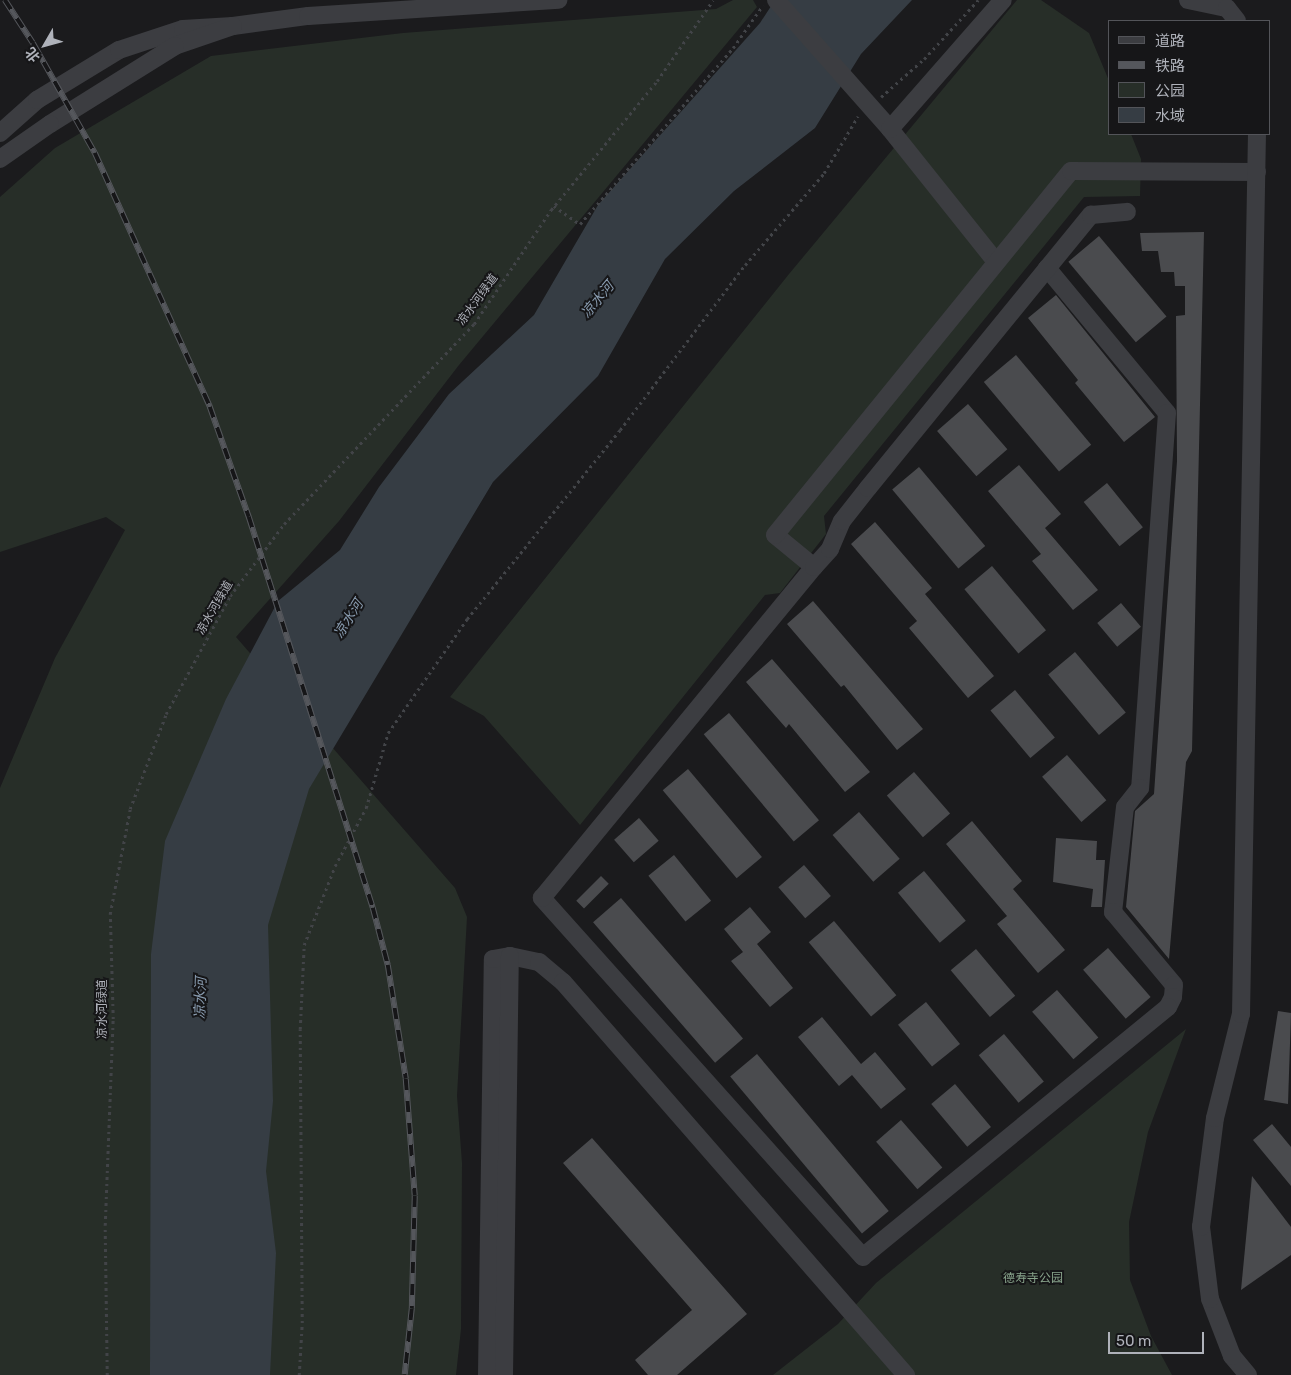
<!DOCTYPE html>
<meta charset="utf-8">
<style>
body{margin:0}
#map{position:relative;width:1291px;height:1375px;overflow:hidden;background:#1b1b1d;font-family:Rubik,"Noto Sans SC",sans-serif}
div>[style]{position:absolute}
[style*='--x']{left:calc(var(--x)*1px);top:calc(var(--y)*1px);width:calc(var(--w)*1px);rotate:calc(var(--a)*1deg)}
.green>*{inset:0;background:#272e28}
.water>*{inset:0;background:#363d44}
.building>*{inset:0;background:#4a4b4e;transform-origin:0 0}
.path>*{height:2.5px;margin-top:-1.25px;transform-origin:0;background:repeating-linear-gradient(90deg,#424448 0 2.5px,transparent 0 6.5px)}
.minor>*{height:18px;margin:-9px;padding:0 9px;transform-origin:9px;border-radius:9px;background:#3c3d41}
.rail>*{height:5.5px;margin-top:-2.75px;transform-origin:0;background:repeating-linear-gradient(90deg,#161618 0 11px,#55575c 0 22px);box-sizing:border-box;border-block:1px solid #55575c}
span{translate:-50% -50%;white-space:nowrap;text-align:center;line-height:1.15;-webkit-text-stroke:4px #161618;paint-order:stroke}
.street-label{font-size:12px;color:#afb2ba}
.park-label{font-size:12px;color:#88a38b}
.water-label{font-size:14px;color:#8a9db1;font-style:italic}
.legend{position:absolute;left:1108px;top:20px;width:162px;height:115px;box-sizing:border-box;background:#161618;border:1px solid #535459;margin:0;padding:6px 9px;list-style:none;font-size:15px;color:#afb2ba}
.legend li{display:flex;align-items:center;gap:10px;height:25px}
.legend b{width:25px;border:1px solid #535459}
.north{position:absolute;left:20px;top:20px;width:50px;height:50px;-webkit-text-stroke:4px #161618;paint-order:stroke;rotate:232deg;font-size:14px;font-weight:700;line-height:20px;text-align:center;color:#afb2ba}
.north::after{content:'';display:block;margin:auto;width:18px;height:22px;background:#afb2ba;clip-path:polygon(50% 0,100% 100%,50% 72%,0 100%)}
.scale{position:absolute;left:1108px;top:1332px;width:96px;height:22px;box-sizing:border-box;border:2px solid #afb2ba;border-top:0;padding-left:6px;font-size:15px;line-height:18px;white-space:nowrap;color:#afb2ba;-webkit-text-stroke:4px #161618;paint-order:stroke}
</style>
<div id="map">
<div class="green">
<i style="clip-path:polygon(733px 0,753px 0,757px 7px,459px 365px,339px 521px,236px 637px,455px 888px,467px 917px,457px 1096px,462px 1163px,461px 1329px,456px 1375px,0 1375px,0 788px,55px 658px,125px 530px,106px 517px,0 552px,0 197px,55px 148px,211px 56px,403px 33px,716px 9px)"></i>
<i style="clip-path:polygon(1017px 0,1041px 0,1089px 33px,1110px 83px,1110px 134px,1131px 134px,1141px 159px,1140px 196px,1084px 197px,824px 516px,826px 534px,780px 593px,765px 595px,580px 825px,484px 716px,450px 697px,789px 274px)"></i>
<i style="clip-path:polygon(1186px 1029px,1148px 1132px,1129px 1222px,1130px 1280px,1151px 1336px,1172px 1375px,773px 1375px,838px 1324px,876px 1283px)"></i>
</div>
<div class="water">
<i style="clip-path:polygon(775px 0,912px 0,861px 54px,815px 128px,734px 191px,665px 259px,598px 376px,493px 482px,309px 789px,268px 925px,273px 1101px,266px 1171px,276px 1253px,270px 1375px,150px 1375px,151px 954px,165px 841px,226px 699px,278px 601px,340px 550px,379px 487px,449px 394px,534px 315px,598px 205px,760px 23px)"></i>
</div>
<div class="building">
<i style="clip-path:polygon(1204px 232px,1192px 751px,1186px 762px,1169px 959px,1126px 907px,1135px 811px,1154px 794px,1177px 461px,1176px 316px,1185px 315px,1185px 286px,1175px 286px,1174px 272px,1161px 272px,1158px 251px,1142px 251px,1140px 233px)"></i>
<i style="left:1099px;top:236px;width:105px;height:40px;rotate:50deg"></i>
<i style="clip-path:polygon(1056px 295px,1155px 417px,1124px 442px,1075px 383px,1078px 380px,1028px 318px)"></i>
<i style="left:1016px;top:355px;width:117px;height:42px;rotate:50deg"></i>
<i style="left:968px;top:404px;width:60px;height:41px;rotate:49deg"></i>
<i style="clip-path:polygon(1019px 465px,1061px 514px,1045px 528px,1098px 590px,1073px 610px,1032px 561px,1041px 554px,988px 491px)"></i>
<i style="left:919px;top:467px;width:103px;height:35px;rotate:50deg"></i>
<i style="left:1107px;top:483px;width:57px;height:30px;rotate:51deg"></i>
<i style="clip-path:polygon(875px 522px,932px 588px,925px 594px,994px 676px,968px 698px,909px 628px,917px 621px,851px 544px)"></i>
<i style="left:992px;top:566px;width:84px;height:36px;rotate:50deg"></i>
<i style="clip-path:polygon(813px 601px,923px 729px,897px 750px,844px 685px,841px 687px,787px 624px)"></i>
<i style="left:1121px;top:603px;width:31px;height:31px;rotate:50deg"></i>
<i style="left:1075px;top:652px;width:79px;height:35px;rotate:50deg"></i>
<i style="clip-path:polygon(772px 659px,870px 772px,845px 792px,789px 724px,786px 728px,746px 682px)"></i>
<i style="left:1015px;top:690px;width:62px;height:32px;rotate:50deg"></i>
<i style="left:729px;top:713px;width:140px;height:33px;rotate:50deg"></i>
<i style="left:1067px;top:755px;width:60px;height:33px;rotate:49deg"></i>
<i style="left:688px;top:769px;width:115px;height:33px;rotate:50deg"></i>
<i style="left:914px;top:772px;width:55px;height:36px;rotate:49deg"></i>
<i style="left:859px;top:812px;width:62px;height:35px;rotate:49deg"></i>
<i style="left:639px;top:818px;width:30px;height:33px;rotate:49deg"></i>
<i style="clip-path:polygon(972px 821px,1022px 881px,1013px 889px,1065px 950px,1038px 973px,997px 924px,1007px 916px,946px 844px)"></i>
<i style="clip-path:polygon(1056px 838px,1097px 841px,1096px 860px,1105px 860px,1102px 907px,1091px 907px,1093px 889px,1053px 882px)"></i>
<i style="left:674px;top:855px;width:59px;height:33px;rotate:51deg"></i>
<i style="left:804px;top:865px;width:41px;height:34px;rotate:49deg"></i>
<i style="left:924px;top:871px;width:65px;height:34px;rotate:50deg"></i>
<i style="left:601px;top:876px;width:11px;height:35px;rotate:45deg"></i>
<i style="left:621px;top:898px;width:186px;height:37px;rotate:49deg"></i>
<i style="clip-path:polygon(750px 907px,771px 932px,757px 944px,793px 988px,770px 1007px,731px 961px,743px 952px,724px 929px)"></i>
<i style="left:834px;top:921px;width:97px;height:33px;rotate:50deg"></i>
<i style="left:1108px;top:948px;width:65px;height:33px;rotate:49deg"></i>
<i style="left:976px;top:949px;width:61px;height:33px;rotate:50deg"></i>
<i style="left:1057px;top:990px;width:63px;height:33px;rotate:49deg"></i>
<i style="left:926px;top:1002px;width:54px;height:36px;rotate:51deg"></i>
<i style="clip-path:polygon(1278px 1011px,1291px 1013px,1288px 1104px,1264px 1100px)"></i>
<i style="clip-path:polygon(822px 1017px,861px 1064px,875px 1052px,906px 1089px,881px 1109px,852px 1075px,839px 1086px,798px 1037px)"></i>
<i style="left:1004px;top:1034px;width:62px;height:33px;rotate:50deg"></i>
<i style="left:757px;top:1054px;width:205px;height:35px;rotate:50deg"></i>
<i style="left:955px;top:1084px;width:56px;height:31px;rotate:50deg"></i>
<i style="left:901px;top:1120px;width:63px;height:33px;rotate:49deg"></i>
<i style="clip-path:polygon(1272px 1124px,1291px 1147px,1291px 1186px,1253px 1140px)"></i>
<i style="clip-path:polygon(592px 1138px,747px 1314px,677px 1375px,648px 1375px,635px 1360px,692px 1310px,563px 1163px)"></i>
<i style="clip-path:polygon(1252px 1176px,1291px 1227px,1291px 1255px,1241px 1290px)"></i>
</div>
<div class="path">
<i style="--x:881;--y:97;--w:57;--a:-41.5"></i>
<i style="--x:924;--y:59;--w:80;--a:-47.5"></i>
<i style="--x:554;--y:206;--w:32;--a:35"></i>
<i style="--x:580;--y:224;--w:233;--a:-49"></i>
<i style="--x:733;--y:48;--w:52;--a:-55.1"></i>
<i style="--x:107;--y:1375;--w:150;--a:-90.8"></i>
<i style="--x:105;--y:1225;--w:206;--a:-87.8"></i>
<i style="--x:113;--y:1019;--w:105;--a:-91.6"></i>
<i style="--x:110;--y:914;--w:107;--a:-79.2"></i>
<i style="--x:130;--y:809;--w:102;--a:-69.2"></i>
<i style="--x:166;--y:714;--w:134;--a:-61.5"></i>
<i style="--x:230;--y:596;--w:90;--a:-53.1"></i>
<i style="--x:284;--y:524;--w:276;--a:-46.5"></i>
<i style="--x:474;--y:324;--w:138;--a:-56"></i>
<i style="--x:551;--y:210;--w:167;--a:-50.6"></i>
<i style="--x:657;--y:81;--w:98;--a:-55.3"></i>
<i style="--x:299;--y:1375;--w:52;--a:-86.7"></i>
<i style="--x:302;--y:1323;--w:294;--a:-90.4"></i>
<i style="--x:300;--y:1029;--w:84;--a:-87.3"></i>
<i style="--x:304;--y:945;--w:85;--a:-68.6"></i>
<i style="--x:335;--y:866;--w:66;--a:-61.9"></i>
<i style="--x:366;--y:808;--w:78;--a:-73.7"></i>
<i style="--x:388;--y:733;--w:139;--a:-55.3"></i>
<i style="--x:467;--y:619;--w:243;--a:-51"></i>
<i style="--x:620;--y:430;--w:207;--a:-52.9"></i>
<i style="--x:745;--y:265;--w:121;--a:-49.3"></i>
<i style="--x:824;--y:173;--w:66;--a:-59.2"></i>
</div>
<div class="minor">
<i style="--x:776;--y:0;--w:172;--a:48.5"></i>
<i style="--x:890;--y:129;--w:170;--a:51.4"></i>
<i style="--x:1188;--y:0;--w:40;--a:12"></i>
<i style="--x:1227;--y:8;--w:16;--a:52"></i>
<i style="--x:233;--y:26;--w:76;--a:-7.6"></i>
<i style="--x:308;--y:16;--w:251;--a:-3.7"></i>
<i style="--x:890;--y:129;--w:171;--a:-48.8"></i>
<i style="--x:0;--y:133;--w:50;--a:-41.7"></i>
<i style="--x:37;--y:100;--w:96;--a:-31.4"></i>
<i style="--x:119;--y:50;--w:67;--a:-18.2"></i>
<i style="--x:183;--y:29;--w:50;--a:-3.4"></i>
<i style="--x:233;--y:26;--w:61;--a:161"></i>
<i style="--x:175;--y:46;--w:147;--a:148"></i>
<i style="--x:50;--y:124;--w:61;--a:145"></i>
<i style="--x:1047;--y:268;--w:188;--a:50.4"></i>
<i style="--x:1167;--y:413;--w:376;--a:94.1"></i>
<i style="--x:1140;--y:788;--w:24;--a:128"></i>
<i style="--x:1125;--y:807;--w:106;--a:96.5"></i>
<i style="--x:1113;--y:912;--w:95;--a:50.1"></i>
<i style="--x:1174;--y:985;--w:12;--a:95"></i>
<i style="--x:1173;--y:997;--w:11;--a:117"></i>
<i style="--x:1168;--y:1007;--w:394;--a:140.7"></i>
<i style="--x:863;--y:1257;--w:482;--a:-131.8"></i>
<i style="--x:542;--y:898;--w:428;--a:-50.6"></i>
<i style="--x:814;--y:567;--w:50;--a:-140.6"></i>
<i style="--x:775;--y:535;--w:469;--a:-50.9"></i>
<i style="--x:1071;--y:171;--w:186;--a:0.3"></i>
<i style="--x:814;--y:567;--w:24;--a:-48"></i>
<i style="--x:830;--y:549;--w:30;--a:-67"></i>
<i style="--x:842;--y:521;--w:42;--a:-51.8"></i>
<i style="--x:868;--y:488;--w:353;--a:-50.8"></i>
<i style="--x:1091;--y:215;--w:36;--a:-5"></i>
<i style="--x:487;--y:1375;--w:416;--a:-89.2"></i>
<i style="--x:493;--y:959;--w:17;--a:-10"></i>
<i style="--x:510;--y:956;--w:30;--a:12"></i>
<i style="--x:539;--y:962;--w:31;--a:40"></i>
<i style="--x:563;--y:982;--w:522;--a:48.89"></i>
<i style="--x:504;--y:1375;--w:419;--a:-89.2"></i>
<i style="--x:1248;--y:1375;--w:25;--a:-130"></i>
<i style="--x:1232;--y:1356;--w:61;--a:-111.1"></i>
<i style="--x:1210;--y:1299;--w:73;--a:-97.1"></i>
<i style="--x:1201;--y:1227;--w:110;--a:-82.7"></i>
<i style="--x:1215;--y:1118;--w:107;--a:-76"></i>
<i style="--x:1241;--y:1014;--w:880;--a:-88.96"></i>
</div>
<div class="rail">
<i style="--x:5;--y:0;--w:51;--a:56.9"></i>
<i style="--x:33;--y:43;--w:126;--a:60.6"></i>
<i style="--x:95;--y:153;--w:279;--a:65.6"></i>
<i style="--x:210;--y:407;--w:117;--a:70.5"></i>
<i style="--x:249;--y:517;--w:410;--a:72.4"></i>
<i style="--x:373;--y:908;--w:59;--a:75.3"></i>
<i style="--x:388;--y:965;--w:115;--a:81"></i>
<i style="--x:406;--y:1079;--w:117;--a:85.6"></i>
<i style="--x:415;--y:1196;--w:113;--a:91.5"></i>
<i style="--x:412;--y:1309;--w:66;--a:96.1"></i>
</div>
<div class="street-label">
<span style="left:478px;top:300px;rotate:-54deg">凉水河绿道</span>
<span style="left:215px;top:608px;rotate:-60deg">凉水河绿道</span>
<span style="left:103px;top:1009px;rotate:-90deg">凉水河绿道</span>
</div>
<div class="park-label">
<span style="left:1033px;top:1279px">德寿寺公园</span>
</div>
<div class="water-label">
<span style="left:598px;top:300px;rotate:-50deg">凉水河</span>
<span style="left:349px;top:619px;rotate:-58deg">凉水河</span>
<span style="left:201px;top:998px;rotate:-88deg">凉水河</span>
</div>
<ul class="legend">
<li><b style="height:6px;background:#3c3d41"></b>道路</li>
<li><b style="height:6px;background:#55575c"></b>铁路</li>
<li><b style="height:14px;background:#272e28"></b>公园</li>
<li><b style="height:14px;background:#363d44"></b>水域</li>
</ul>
<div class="north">北</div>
<div class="scale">50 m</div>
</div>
